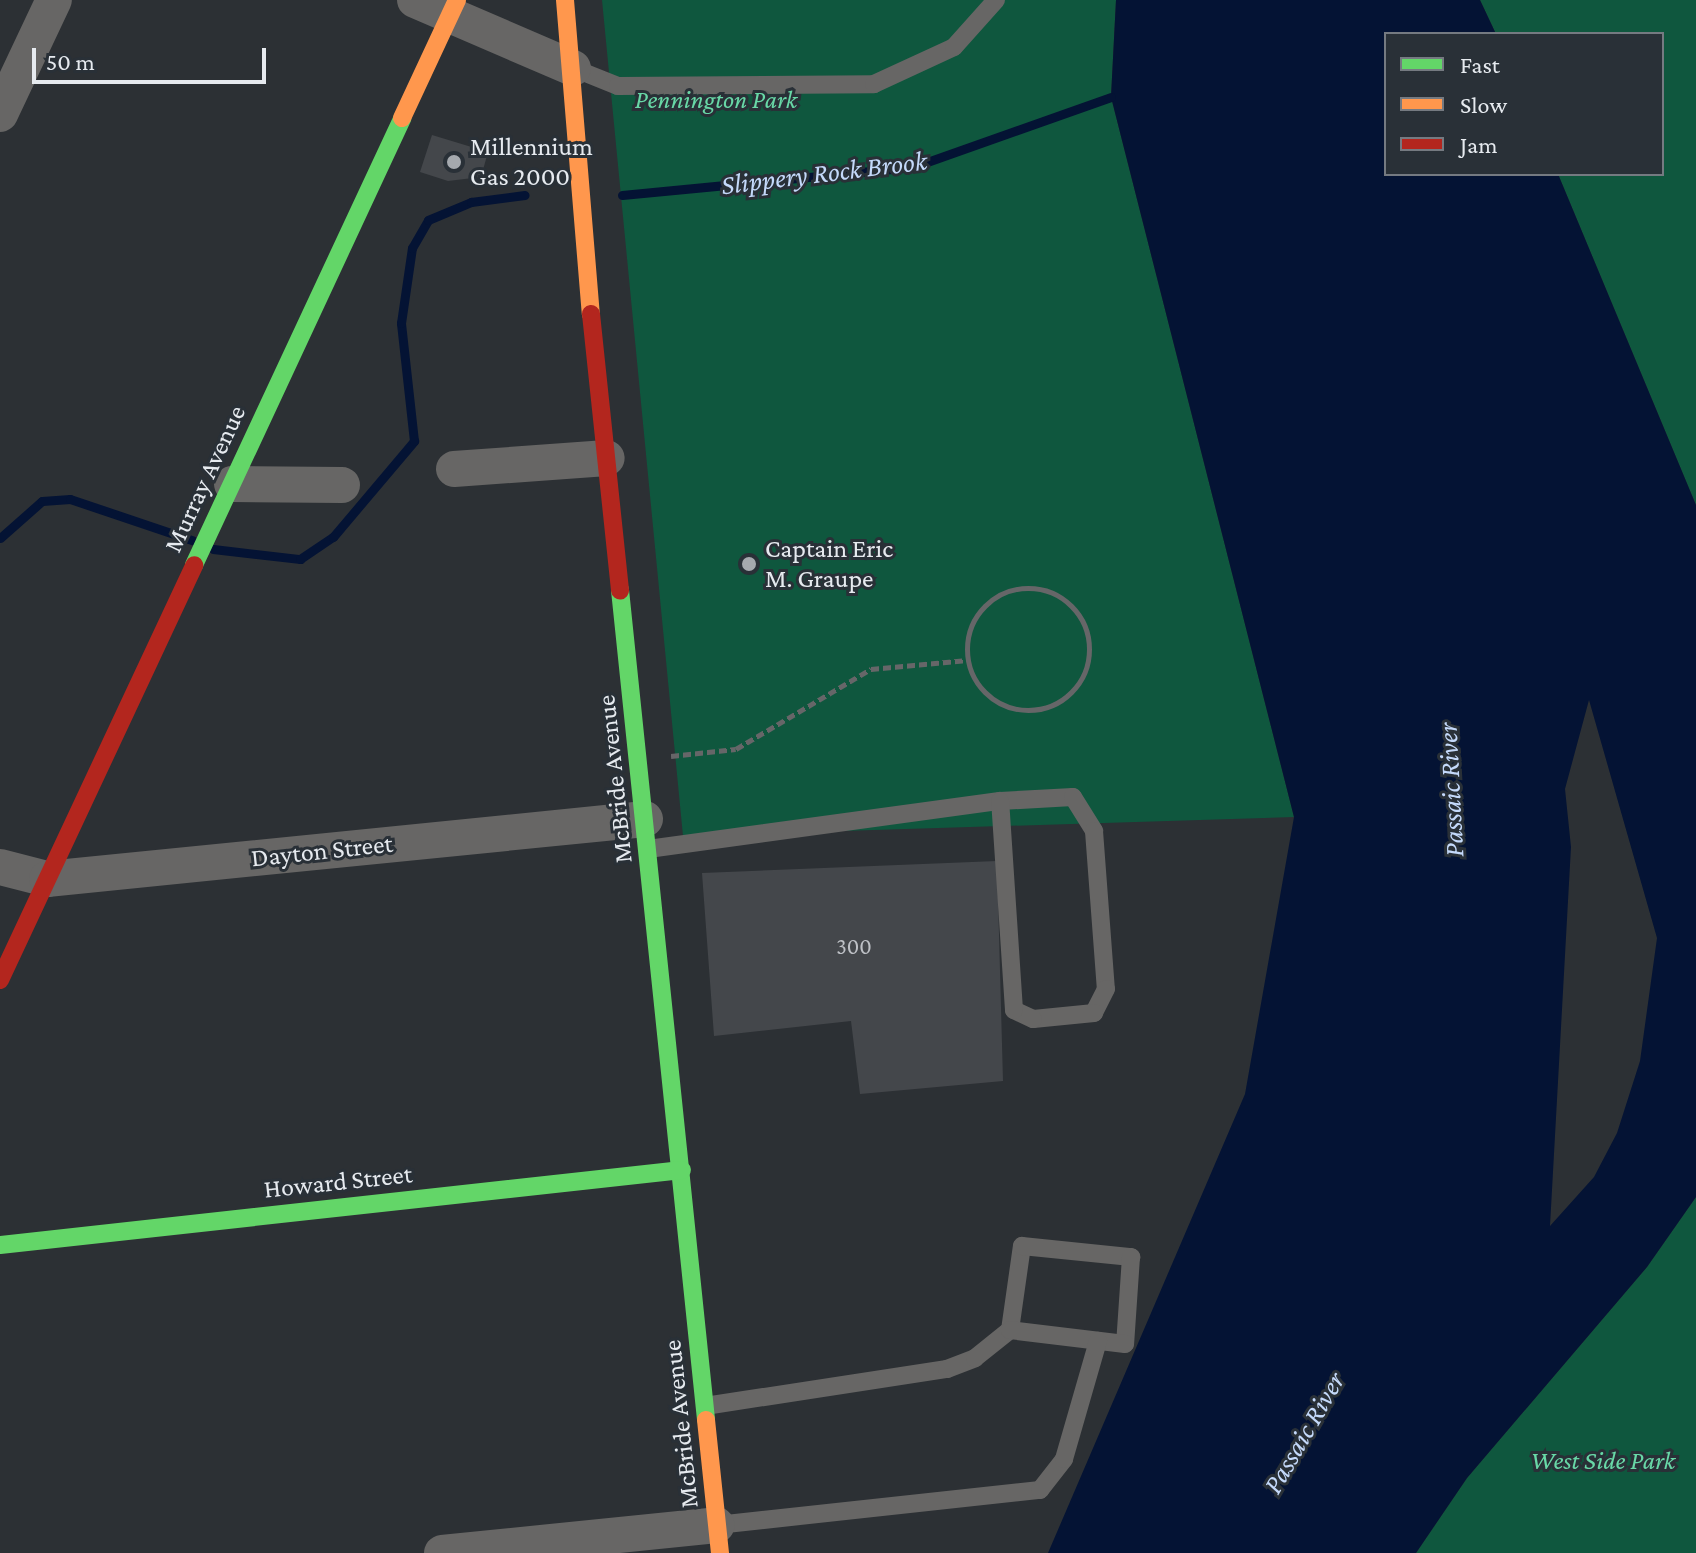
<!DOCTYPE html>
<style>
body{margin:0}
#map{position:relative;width:1696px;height:1553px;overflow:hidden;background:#2c3034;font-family:"Crimson Pro",serif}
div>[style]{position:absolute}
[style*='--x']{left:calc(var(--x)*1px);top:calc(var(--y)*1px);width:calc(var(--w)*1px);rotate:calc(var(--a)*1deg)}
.green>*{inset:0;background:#0f573e}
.water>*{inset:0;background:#041334}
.stream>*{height:9px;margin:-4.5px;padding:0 4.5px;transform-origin:4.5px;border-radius:4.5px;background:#041334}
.building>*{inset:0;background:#44474b}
.path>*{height:5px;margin-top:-2.5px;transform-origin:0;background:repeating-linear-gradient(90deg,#666668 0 8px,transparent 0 12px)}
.path>.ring{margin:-2.5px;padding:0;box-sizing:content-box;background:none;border:5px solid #666668;border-radius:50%}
.lane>*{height:18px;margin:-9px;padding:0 9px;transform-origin:9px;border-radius:9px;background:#676665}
.street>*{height:36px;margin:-18px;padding:0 18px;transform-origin:18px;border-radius:18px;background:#676665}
.fast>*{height:18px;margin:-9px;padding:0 9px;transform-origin:9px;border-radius:9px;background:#63d668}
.slow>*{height:18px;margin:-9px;padding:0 9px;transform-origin:9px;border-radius:9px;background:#ff974d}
.jam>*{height:18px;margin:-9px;padding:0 9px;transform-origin:9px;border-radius:9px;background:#b3261e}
.dots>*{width:22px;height:22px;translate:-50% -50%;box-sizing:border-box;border:4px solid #293037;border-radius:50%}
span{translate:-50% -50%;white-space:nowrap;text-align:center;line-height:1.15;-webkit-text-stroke:6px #293037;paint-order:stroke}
.number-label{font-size:22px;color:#bec1c6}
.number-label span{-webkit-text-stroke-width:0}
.park-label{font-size:26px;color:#68d8a7;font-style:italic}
.poi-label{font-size:26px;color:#e6eaef}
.left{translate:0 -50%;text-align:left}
.street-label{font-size:26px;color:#e6eaef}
.water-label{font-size:28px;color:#c4d9fa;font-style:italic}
.legend{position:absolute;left:1384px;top:32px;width:280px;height:144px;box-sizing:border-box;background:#293037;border:2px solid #757a81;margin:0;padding:10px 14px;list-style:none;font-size:24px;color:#e6eaef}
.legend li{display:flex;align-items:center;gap:16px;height:40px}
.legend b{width:40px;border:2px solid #757a81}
.scale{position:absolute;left:32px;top:48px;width:234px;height:36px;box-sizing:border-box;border:4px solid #e6eaef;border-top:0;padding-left:10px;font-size:24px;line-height:28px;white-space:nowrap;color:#e6eaef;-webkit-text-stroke:6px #293037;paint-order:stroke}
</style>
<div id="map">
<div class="green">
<i style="clip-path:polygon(602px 0,1116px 0,1111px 97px,1294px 817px,683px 836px)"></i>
<i style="clip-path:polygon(1480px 0,1696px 0,1696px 505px,1558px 174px,1662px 174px,1662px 34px,1496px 34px)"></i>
<i style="clip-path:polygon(1696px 1197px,1696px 1553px,1416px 1553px,1467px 1478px,1647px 1267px)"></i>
</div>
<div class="water">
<i style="clip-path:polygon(evenodd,1116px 0,1480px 0,1496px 34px,1386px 34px,1386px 174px,1558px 174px,1696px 505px,1696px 1197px,1647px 1267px,1467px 1478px,1416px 1553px,1048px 1553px,1245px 1094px,1294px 817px,1111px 97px,1116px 0,1589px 700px,1657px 938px,1640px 1061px,1617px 1133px,1594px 1177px,1550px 1226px,1571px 847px,1565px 789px,1589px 700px)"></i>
</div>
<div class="stream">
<i style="--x:622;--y:195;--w:292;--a:-5.5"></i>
<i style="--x:913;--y:167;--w:210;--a:-19.5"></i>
<i style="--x:0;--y:538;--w:56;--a:-41.4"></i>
<i style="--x:42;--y:501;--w:28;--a:-4"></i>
<i style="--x:70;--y:499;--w:129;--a:18.6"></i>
<i style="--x:213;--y:549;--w:88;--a:6.6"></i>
<i style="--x:300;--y:559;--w:40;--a:-34"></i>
<i style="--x:333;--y:537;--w:126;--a:-49.8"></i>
<i style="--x:414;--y:441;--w:119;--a:-96.3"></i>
<i style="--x:401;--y:323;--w:76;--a:-81.7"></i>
<i style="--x:412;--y:248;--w:32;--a:-60"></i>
<i style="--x:428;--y:220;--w:47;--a:-22.7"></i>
<i style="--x:471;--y:202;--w:54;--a:-7.4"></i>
</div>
<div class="building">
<i style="clip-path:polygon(432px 135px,488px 152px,481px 177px,448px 181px,420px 172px)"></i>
<i style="clip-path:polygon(997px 861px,1003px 1081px,860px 1094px,851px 1021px,714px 1036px,702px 873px)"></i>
</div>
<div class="path">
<i class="ring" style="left:967px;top:588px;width:117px;height:117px"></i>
<i style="--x:671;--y:756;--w:65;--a:-6.1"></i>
<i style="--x:736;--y:749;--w:157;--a:-30.7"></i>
<i style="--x:871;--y:669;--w:97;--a:-5.3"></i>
</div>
<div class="lane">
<i style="--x:573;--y:68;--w:48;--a:21.8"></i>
<i style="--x:618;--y:86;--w:256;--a:-0.4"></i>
<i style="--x:874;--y:84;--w:88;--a:-24.8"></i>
<i style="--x:954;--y:47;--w:63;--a:-48.2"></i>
<i style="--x:648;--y:849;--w:355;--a:-7.8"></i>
<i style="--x:1000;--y:801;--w:73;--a:-3.1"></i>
<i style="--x:1073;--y:797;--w:40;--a:58"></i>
<i style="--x:1094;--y:831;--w:158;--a:85.7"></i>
<i style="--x:1106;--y:989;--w:27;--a:117"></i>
<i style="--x:1094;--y:1013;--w:61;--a:174.4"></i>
<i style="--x:1033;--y:1019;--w:21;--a:-155"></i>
<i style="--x:1014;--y:1010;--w:209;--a:-93.8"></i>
<i style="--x:705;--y:1406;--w:245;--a:-8.7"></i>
<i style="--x:947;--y:1369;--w:30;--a:-21"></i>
<i style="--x:975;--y:1358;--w:45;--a:-38.7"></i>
<i style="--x:1010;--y:1330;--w:85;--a:-81.9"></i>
<i style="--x:1022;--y:1246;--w:110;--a:5.8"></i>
<i style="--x:1131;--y:1257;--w:87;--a:93.9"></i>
<i style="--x:1125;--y:1344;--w:116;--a:-173.1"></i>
<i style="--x:717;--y:1525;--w:325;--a:-6.2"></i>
<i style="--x:1040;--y:1490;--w:39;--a:-52"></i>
<i style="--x:1064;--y:1459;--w:123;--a:-73.9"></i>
</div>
<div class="street">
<i style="--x:415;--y:0;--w:172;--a:23.3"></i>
<i style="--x:0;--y:114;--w:126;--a:-64.7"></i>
<i style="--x:454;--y:469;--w:153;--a:-4.1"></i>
<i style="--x:232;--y:484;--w:110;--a:0.5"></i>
<i style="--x:0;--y:867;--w:49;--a:14.3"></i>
<i style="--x:47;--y:879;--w:601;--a:-5.73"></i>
<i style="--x:442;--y:1553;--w:276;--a:-5.8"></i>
</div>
<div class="fast">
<i style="--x:194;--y:565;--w:493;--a:-65"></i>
<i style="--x:620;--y:590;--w:834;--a:84.08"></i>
<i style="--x:0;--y:1245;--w:686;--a:-6.28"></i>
</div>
<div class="slow">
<i style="--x:565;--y:0;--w:315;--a:85.3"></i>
<i style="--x:402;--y:118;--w:130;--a:-65"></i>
<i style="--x:706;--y:1420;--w:134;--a:84"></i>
</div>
<div class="jam">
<i style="--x:591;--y:314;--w:278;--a:84"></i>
<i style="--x:0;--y:980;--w:458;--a:-64.9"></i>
</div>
<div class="dots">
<i style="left:454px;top:162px;background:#a5a9ae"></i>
<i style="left:749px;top:564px;background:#a5a9ae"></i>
</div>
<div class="number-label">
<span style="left:854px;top:947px">300</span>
</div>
<div class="park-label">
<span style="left:716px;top:100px">Pennington Park</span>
<span style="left:1603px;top:1461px">West Side Park</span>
</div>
<div class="poi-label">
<span class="left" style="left:470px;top:162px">Millennium<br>Gas 2000</span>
<span class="left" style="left:765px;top:564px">Captain Eric<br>M. Graupe</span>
</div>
<div class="street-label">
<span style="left:205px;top:479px;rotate:-65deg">Murray Avenue</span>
<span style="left:615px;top:779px;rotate:-96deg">McBride Avenue</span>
<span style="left:322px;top:851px;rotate:-6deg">Dayton Street</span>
<span style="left:338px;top:1182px;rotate:-6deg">Howard Street</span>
<span style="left:681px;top:1424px;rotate:-96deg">McBride Avenue</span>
</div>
<div class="water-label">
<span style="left:824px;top:173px;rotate:-7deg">Slippery Rock Brook</span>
<span style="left:1451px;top:790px;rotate:-93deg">Passaic River</span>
<span style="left:1304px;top:1433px;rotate:-60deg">Passaic River</span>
</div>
<ul class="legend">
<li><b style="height:10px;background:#63d668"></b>Fast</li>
<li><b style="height:10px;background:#ff974d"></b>Slow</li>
<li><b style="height:10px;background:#b3261e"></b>Jam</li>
</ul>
<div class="scale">50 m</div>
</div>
